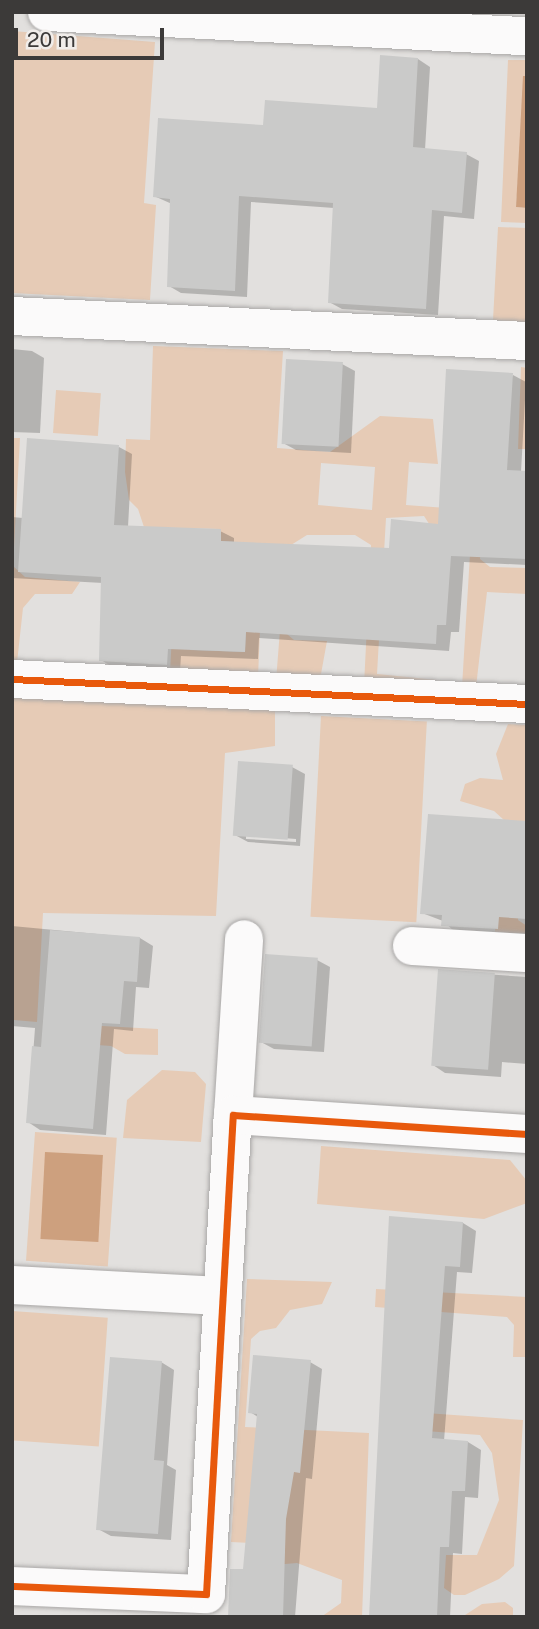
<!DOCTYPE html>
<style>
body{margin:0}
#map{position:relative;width:539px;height:1629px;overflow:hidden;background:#e2e0de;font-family:"Public Sans",sans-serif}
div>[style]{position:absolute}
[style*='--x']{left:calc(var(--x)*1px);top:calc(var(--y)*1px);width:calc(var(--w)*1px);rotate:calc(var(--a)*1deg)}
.green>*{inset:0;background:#e6cbb6;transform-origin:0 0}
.water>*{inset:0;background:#cda07e;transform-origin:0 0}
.shadow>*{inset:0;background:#0003}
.building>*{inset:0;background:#cacac9;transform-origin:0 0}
.roads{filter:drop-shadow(0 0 2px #a9a7a6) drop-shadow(0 0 2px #a9a7a6)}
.minor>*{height:38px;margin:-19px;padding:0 19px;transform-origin:19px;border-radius:19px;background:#fbfafa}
.cycleway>*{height:7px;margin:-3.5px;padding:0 3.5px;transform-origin:3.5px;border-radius:3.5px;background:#e8590c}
span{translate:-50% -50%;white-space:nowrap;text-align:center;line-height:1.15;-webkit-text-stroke:5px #f1edea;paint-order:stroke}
.frame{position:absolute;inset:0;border:14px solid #3c3a39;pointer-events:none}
.scale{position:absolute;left:14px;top:28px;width:150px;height:32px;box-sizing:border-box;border:4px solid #3c3a39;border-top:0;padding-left:9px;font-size:21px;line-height:24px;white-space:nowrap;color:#3c3a39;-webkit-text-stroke:5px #f1edea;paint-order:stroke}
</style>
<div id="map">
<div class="green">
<i style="clip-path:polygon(12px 31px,155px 42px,144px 203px,156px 205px,150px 300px,12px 293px)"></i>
<i style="clip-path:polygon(508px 60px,527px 60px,516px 207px,527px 208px,527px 223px,501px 222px)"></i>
<i style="clip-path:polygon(498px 227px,527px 228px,527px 322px,493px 320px)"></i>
<i style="clip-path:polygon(evenodd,153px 346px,283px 351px,277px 448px,330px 452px,380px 416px,433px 419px,438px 464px,409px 462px,406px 505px,460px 509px,487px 468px,480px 559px,490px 567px,527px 568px,527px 594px,487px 592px,476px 687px,462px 687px,470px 554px,435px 533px,424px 516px,386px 518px,377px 674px,437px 680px,364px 685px,371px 545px,355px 535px,307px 535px,291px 545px,287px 634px,294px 640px,327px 641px,321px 674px,306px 685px,276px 681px,280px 630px,260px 630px,258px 677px,170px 673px,173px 614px,138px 509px,129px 500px,125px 472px,126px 439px,150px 440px,153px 346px,321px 463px,375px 467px,372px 510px,318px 505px,321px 463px,153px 346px,183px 528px,220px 529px,221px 541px,249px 543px,245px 652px,190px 650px,183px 528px)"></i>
<i style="clip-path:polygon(521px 367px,527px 368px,527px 449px,518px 449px)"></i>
<i style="left:56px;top:390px;width:45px;height:43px;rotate:4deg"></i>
<i style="clip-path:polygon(12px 438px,20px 438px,13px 566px,25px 577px,80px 582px,72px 594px,35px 594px,23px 608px,16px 672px,12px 672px)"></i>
<i style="clip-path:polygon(12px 695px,275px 709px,275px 746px,225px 753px,216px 916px,43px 913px,37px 1022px,14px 1020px,12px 1043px)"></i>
<i style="left:321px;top:716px;width:106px;height:201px;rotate:3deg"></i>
<i style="clip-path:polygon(508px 724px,527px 725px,527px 814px,518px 920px,527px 926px,527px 934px,495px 932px,504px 820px,494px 811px,460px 801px,465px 784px,480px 778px,503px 780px,496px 754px)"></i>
<i style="clip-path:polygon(46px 1023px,158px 1029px,158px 1055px,125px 1054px,111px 1046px,42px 1041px)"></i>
<i style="clip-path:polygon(162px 1070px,195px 1072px,206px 1084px,201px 1142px,123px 1138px,127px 1100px)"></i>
<i style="left:35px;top:1132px;width:82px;height:129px;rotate:4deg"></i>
<i style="clip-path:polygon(321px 1146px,510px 1160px,527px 1181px,527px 1203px,484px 1219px,317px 1204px)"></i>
<i style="clip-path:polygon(247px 1279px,332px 1282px,322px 1304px,290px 1310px,276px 1328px,260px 1331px,251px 1339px,245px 1427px,369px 1433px,362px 1617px,321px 1617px,341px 1603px,342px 1580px,297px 1563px,274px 1565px,275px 1544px,231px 1542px)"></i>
<i style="clip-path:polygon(376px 1289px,527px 1297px,526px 1357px,513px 1357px,514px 1325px,507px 1317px,375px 1307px)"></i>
<i style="left:12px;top:1311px;width:96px;height:129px;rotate:4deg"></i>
<i style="clip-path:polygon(426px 1413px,523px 1420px,514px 1566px,499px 1579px,465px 1595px,454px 1595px,444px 1588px,446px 1555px,477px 1555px,499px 1500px,492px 1453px,480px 1435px,425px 1431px)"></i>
<i style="clip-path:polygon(505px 1602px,513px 1608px,513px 1617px,462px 1617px,482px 1604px)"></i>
</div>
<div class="water">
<i style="clip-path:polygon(523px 76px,527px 76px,527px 208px,516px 207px)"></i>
<i style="left:45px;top:1152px;width:58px;height:87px;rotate:3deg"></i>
</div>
<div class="shadow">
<i style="clip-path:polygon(418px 59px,430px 67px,425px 150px,466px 154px,479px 161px,474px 219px,444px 216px,438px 315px,342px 309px,329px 302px,334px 208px,251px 202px,247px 297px,181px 293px,169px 286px,172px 204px,154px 196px,265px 126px,378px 110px)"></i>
<i style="clip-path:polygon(12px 349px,32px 351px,44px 358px,40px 433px,12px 432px)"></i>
<i style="clip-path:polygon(342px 364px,355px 371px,351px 453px,296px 450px,283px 443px)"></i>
<i style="clip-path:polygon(513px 375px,526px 382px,521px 472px,527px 472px,527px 565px,464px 562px,459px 632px,451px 632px,449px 651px,259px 638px,258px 659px,181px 656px,180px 671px,114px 668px,101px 660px,103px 583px,12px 578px,12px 517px,23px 518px,119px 447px,132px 454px,128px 527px,220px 531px,234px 538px,234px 544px,390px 550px,440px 526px)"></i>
<i style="clip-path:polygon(evenodd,292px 767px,305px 774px,300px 846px,248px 842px,235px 835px,292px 767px,246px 835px,296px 839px,296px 842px,246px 839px,246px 835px)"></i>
<i style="clip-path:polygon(527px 823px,527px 937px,455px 932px,443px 921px,422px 913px)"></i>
<i style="clip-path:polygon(12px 926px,140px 938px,153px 946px,149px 988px,136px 987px,133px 1031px,114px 1029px,106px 1135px,40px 1130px,28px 1122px,35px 1028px,12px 1026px)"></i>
<i style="clip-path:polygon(317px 960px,330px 967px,324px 1052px,274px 1049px,261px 1042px)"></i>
<i style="clip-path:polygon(439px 971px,527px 977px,527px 1064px,502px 1062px,501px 1077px,445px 1073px,433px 1065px)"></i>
<i style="clip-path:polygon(391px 1218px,463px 1223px,476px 1231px,472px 1273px,457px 1272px,444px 1441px,468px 1442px,481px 1450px,478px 1498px,465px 1497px,462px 1554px,453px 1553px,450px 1617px,371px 1617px)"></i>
<i style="clip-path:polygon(161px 1362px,174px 1370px,167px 1465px,176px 1470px,171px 1540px,111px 1536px,98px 1529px)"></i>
<i style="clip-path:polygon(310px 1362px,322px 1369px,312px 1479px,306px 1478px,295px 1617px,230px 1617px,245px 1571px,258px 1417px,250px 1412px)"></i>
</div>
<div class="building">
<i style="clip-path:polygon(380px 55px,418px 58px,413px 147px,467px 152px,462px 213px,432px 210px,426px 309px,328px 303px,333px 203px,239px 196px,235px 291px,167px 287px,170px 199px,153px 197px,158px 118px,263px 125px,265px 100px,377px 108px)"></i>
<i style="left:286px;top:359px;width:57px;height:85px;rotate:3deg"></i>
<i style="clip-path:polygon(446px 369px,513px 373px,507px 470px,527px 471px,527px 559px,451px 556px,446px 625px,437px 625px,436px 644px,246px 632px,245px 652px,168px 649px,167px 665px,99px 661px,101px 577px,18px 572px,27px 438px,119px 445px,114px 525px,221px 529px,221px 541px,389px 548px,391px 519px,438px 524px)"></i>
<i style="left:238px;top:761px;width:55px;height:75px;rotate:4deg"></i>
<i style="clip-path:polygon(428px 814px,527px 821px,527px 919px,499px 917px,498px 929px,441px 926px,442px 915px,420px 914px)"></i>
<i style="clip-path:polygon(50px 930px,140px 937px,137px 982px,124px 981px,120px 1024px,102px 1023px,93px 1129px,26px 1123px,32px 1046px,41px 1047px)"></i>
<i style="left:265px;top:954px;width:53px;height:89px;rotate:4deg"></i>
<i style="left:438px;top:969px;width:57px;height:97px;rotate:4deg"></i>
<i style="clip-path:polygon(389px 1216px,463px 1222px,460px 1267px,445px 1266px,432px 1438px,468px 1441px,465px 1491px,452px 1491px,449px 1547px,440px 1547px,437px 1617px,369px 1617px)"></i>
<i style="clip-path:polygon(253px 1355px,311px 1360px,300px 1473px,294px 1472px,286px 1519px,283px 1617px,228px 1617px,230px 1569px,243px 1569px,257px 1414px,248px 1413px)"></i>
<i style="clip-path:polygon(110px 1357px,162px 1361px,154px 1460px,164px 1461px,158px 1534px,96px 1530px)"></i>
</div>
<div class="roads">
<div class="minor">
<i style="--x:47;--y:12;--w:481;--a:2.9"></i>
<i style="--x:12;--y:316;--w:516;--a:2.78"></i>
<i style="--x:12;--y:679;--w:516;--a:2.78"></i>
<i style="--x:412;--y:946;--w:115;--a:3.5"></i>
<i style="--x:233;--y:1115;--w:176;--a:-86.4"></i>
<i style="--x:12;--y:1285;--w:209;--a:3"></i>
<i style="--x:12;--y:1586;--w:194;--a:2.4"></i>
<i style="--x:206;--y:1594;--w:480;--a:-86.8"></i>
<i style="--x:233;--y:1115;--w:295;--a:3.7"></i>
</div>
</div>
<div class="cycleway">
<i style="--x:12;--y:679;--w:516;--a:2.78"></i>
<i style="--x:12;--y:1586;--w:194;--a:2.4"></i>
<i style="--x:206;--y:1594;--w:480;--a:-86.8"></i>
<i style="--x:233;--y:1115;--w:295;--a:3.7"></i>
</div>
<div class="frame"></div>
<div class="scale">20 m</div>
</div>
